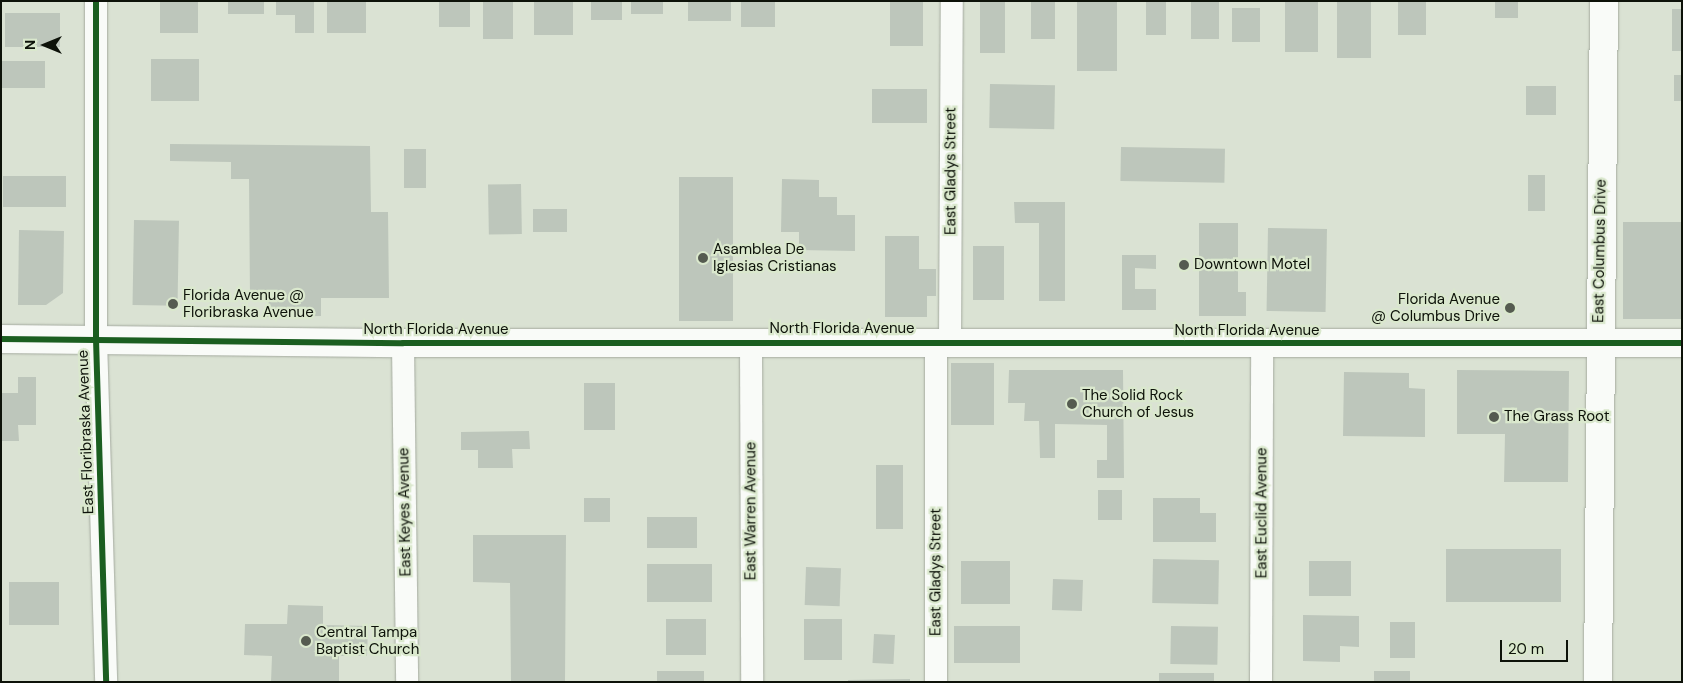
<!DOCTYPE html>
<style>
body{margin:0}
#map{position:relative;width:1683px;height:683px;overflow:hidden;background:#dae2d3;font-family:"DM Sans",sans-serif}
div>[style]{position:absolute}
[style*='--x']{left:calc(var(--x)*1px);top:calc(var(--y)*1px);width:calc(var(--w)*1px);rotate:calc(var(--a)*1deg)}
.building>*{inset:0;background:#bdc6bb;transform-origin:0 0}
.roads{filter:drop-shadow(0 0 1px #a4aa9f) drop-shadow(0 0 1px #a4aa9f)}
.minor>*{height:22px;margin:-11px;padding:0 11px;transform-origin:11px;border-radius:11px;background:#f9fbf8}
.major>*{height:28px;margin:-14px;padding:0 14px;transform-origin:14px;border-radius:14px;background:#f9fbf8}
.cycleway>*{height:6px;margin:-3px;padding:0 3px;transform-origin:3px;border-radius:3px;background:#1b5e20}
.dots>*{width:14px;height:14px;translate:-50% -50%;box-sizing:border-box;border:2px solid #dae8cd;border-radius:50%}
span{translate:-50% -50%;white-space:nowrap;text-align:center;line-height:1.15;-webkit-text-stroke:4.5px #dae8cd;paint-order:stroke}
.street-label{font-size:15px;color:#0d1209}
.poi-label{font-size:15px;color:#0d1209}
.left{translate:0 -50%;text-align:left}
.right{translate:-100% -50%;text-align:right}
.frame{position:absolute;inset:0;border:2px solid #0d1209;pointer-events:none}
.north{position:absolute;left:20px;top:20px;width:50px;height:50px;-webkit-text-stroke:4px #dae8cd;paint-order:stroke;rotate:270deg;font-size:14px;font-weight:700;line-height:20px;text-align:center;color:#0d1209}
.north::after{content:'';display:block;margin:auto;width:18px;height:22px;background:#0d1209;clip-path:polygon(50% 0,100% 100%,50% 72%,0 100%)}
.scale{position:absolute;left:1500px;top:640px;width:68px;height:22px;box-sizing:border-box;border:2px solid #0d1209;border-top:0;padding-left:6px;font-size:15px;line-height:18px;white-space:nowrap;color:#0d1209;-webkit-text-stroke:4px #dae8cd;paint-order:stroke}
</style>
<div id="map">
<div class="building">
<i style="left:160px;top:1px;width:38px;height:32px"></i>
<i style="left:228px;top:1px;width:36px;height:13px"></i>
<i style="clip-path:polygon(276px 1px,314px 1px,314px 33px,295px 33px,295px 15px,276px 15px)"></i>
<i style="left:327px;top:1px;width:39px;height:32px"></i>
<i style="left:439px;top:1px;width:31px;height:26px"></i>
<i style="left:483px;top:1px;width:30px;height:38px"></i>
<i style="left:534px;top:1px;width:39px;height:34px"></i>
<i style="left:591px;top:1px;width:31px;height:19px"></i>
<i style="left:631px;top:1px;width:32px;height:13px"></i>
<i style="left:688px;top:1px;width:43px;height:20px"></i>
<i style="left:741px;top:1px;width:34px;height:26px"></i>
<i style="left:890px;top:1px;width:33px;height:45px"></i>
<i style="left:980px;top:1px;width:25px;height:52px"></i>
<i style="left:1031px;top:1px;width:24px;height:38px"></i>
<i style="left:1077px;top:1px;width:40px;height:70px"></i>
<i style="left:1146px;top:1px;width:20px;height:34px"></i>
<i style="left:1191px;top:1px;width:28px;height:38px"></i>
<i style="left:1285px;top:1px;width:33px;height:51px"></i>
<i style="left:1337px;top:1px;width:34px;height:57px"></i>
<i style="left:1398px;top:1px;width:28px;height:34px"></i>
<i style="left:1495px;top:1px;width:23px;height:17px"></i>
<i style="left:1232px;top:8px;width:28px;height:34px"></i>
<i style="left:1672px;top:9px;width:10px;height:42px"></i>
<i style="left:5px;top:13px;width:55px;height:34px"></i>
<i style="left:151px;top:59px;width:48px;height:42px"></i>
<i style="left:1px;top:61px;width:44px;height:27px"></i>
<i style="left:1674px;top:75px;width:8px;height:26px"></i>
<i style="left:990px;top:84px;width:65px;height:44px;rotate:1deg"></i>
<i style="left:1526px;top:86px;width:30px;height:29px"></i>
<i style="left:872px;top:89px;width:55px;height:34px"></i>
<i style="clip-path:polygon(170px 144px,370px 146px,371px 212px,388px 212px,389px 298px,321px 298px,321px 316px,267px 317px,268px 300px,250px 299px,249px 179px,231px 179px,231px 162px,170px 161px)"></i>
<i style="left:1121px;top:147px;width:104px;height:34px;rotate:1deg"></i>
<i style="left:404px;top:149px;width:22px;height:39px"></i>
<i style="left:1528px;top:175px;width:17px;height:36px"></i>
<i style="left:3px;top:176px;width:63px;height:31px"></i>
<i style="left:679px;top:177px;width:54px;height:144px"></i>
<i style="clip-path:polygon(782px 179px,819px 180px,819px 197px,837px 197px,837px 215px,855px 215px,855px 251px,799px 250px,799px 232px,781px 232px)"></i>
<i style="left:521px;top:184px;width:50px;height:33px;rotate:89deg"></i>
<i style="clip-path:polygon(1014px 202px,1065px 202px,1065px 301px,1039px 301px,1039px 223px,1015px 223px)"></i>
<i style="left:533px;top:209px;width:34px;height:23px"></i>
<i style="left:134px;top:220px;width:45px;height:85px;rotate:1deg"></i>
<i style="left:1623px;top:222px;width:59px;height:97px"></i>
<i style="clip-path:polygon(1199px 223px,1238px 223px,1238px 292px,1246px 292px,1246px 316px,1199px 316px)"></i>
<i style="left:1268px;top:228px;width:59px;height:83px;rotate:1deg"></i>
<i style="clip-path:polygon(19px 230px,64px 231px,63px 293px,46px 305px,18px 305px)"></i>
<i style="clip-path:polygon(885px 236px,919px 236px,919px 269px,936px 269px,936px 296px,927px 296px,927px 317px,885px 317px)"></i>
<i style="left:973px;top:246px;width:31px;height:54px"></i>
<i style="clip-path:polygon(1122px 255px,1156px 255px,1156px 269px,1135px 268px,1135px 289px,1156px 289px,1156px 310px,1122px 310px)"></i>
<i style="left:951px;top:363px;width:43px;height:62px"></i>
<i style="clip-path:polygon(1009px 370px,1123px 370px,1124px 478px,1097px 478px,1097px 460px,1107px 460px,1107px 425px,1055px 424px,1055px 458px,1040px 458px,1039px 421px,1024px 421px,1025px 403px,1008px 403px)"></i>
<i style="clip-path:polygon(1457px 370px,1569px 371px,1568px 482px,1504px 482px,1505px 434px,1457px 434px)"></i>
<i style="clip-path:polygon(1344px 372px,1409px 373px,1409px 388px,1425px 389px,1425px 437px,1343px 436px)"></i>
<i style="clip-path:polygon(18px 377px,36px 377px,36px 425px,18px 425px,19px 441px,1px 441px,1px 393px,18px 393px)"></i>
<i style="left:615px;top:383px;width:47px;height:31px;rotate:90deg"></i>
<i style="clip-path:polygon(529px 431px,530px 449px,512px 449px,513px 468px,478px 468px,478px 450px,461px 450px,461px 432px)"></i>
<i style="left:876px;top:465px;width:27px;height:64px"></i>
<i style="left:1098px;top:490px;width:24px;height:30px"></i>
<i style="left:584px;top:498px;width:26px;height:24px"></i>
<i style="clip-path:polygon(1153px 498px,1200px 498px,1200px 513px,1216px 513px,1216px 542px,1153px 542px)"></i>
<i style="left:647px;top:517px;width:50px;height:31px"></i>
<i style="clip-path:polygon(473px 535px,566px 535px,565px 682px,511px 682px,510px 583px,473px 582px)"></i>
<i style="left:1446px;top:549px;width:115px;height:53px"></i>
<i style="left:1153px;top:559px;width:66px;height:44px;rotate:1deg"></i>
<i style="left:961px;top:561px;width:49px;height:43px"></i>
<i style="left:1309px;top:561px;width:42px;height:35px"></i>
<i style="left:647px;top:564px;width:65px;height:38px"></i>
<i style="left:806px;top:567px;width:35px;height:38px;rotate:2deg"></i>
<i style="left:1053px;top:579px;width:30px;height:31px;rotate:2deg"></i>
<i style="left:9px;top:582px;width:50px;height:43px"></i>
<i style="clip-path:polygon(288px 605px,323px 606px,323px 625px,368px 626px,367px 656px,339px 656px,339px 682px,271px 682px,272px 656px,244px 655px,245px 624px,287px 624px)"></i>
<i style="clip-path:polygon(1303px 615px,1359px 616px,1359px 647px,1340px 646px,1340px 662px,1303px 661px)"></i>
<i style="left:666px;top:619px;width:40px;height:36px"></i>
<i style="left:804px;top:619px;width:38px;height:41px"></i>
<i style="left:1390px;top:622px;width:25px;height:36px"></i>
<i style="left:954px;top:626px;width:66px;height:37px"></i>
<i style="left:1171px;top:626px;width:47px;height:38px;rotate:1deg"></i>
<i style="left:874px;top:634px;width:21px;height:29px;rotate:3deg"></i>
<i style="left:657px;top:671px;width:47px;height:11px"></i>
<i style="left:1374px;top:671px;width:36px;height:11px"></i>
<i style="left:1159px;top:673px;width:55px;height:9px"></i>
<i style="clip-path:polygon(910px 679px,910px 682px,848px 682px,848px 680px)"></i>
</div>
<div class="roads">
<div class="minor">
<i style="--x:96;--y:1;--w:338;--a:90"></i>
<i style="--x:96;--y:339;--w:343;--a:88.3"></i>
<i style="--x:751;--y:341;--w:341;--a:89.8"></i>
<i style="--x:950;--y:341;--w:340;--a:-89.7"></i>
<i style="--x:403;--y:343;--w:339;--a:89.3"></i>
<i style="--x:936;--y:682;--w:340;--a:-90"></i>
<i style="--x:1261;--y:682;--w:338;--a:-89.8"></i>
</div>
<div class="major">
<i style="--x:1;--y:339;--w:402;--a:0.6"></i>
<i style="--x:403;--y:343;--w:1279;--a:0"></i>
<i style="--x:1598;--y:682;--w:681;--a:-89.5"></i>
</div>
</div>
<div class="cycleway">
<i style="--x:96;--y:1;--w:338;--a:90"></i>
<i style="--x:96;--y:339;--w:343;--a:88.3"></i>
<i style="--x:1;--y:339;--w:402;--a:0.6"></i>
<i style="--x:403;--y:343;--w:1279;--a:0"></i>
</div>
<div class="dots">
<i style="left:703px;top:258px;background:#555b50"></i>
<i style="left:1184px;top:265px;background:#555b50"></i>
<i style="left:173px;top:304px;background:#555b50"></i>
<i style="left:1510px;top:308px;background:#555b50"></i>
<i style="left:1072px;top:404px;background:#555b50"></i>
<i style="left:1494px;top:417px;background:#555b50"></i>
<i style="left:306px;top:641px;background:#555b50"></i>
</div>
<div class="street-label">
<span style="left:951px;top:171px;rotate:-90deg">East Gladys Street</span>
<span style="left:1600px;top:251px;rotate:-89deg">East Columbus Drive</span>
<span style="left:842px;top:329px">North Florida Avenue</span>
<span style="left:436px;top:330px">North Florida Avenue</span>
<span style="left:1247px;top:331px">North Florida Avenue</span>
<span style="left:86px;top:432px;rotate:-92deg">East Floribraska Avenue</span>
<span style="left:751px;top:511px;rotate:-90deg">East Warren Avenue</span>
<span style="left:405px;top:512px;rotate:-91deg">East Keyes Avenue</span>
<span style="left:1262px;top:513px;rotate:-90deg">East Euclid Avenue</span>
<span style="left:936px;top:572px;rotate:-90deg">East Gladys Street</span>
</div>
<div class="poi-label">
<span class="left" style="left:713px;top:258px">Asamblea De<br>Iglesias Cristianas</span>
<span class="left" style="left:1194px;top:265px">Downtown Motel</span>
<span class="left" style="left:183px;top:304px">Florida Avenue @<br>Floribraska Avenue</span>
<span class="right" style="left:1500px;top:308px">Florida Avenue<br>@ Columbus Drive</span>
<span class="left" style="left:1082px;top:404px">The Solid Rock<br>Church of Jesus</span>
<span class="left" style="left:1504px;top:417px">The Grass Root</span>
<span class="left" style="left:316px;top:641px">Central Tampa<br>Baptist Church</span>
</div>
<div class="frame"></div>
<div class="north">N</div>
<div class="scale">20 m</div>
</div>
